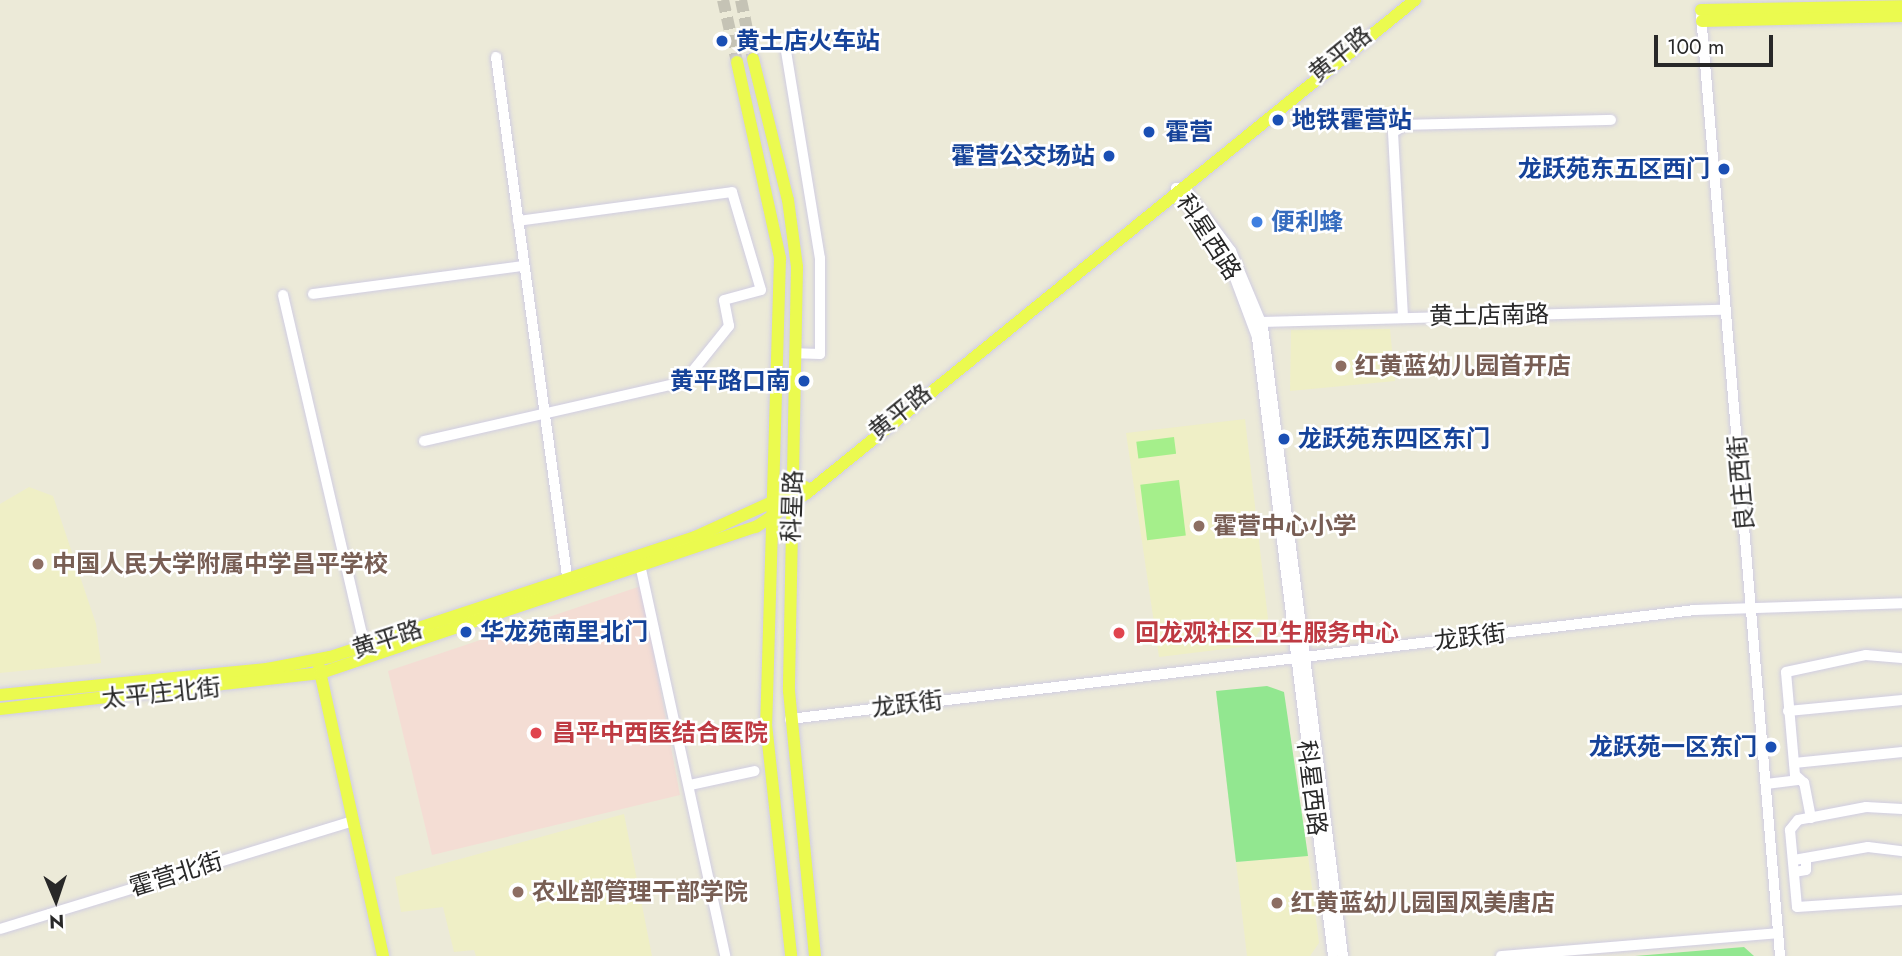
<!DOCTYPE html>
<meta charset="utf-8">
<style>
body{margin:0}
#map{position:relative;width:1902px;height:956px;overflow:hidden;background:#ecead8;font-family:Jost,"Noto Sans SC",sans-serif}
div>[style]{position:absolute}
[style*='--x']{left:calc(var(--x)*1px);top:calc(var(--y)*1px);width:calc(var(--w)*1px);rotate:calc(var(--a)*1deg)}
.education>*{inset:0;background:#efefc6}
.medical>*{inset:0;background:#f4ddd4}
.green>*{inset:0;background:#92e790}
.pitch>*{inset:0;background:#a5ef8b;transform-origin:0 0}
.major-tunnel>*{height:12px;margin-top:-6px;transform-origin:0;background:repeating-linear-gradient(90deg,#c5c3b5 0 12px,transparent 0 18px)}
.roads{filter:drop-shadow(0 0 2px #d0cde2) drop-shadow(0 0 2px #d0cde2)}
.minor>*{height:10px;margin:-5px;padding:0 5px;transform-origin:5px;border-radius:5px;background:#fff}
.major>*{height:12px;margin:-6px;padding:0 6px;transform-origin:6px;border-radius:6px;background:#ebfa4f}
.dots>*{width:19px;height:19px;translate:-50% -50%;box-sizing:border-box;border:4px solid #fff;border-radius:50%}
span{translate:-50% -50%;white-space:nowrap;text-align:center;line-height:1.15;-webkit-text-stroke:5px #fff;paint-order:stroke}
.transit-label{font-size:24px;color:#164399;font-weight:700}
.left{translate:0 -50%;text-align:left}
.right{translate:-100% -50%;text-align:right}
.street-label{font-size:24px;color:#282828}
.shop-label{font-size:24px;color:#366cbe;font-weight:700}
.education-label{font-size:24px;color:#785e54;font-weight:700}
.health-label{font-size:24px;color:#be3a42;font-weight:700}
.north{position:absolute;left:21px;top:865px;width:70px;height:70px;-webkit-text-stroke:5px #fff;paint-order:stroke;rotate:178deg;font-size:19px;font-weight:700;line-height:28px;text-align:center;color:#282828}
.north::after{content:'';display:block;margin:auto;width:24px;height:32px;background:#282828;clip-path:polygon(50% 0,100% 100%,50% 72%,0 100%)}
.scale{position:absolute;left:1654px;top:35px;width:119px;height:32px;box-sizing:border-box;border:4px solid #282828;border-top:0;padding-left:9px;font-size:21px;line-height:24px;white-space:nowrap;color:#282828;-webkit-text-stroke:5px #fff;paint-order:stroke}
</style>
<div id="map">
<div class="education">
<i style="clip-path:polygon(1390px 329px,1395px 381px,1290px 391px,1291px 330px)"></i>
<i style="clip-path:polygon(1245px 419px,1268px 619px,1249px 646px,1159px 657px,1126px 433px)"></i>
<i style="clip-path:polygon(29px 487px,53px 496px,96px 624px,101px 663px,0 673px,0 504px)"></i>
<i style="clip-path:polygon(624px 814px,652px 956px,476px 956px,474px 950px,454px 952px,443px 907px,401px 912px,395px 877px)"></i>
<i style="clip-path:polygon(1308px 856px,1319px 943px,1310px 956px,1247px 956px,1236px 862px)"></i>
</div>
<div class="medical">
<i style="clip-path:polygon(641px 586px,680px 795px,432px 855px,388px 671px)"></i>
</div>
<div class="green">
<i style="clip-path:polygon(1267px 686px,1284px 692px,1308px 856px,1236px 862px,1216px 691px)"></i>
<i style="clip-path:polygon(1744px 947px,1754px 956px,1635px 956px)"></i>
</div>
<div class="pitch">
<i style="left:1174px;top:437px;width:17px;height:38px;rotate:83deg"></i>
<i style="left:1179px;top:480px;width:56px;height:39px;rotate:83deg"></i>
</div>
<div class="major-tunnel">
<i style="--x:723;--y:0;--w:64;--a:77.3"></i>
<i style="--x:741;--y:0;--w:60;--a:78.5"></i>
</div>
<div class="roads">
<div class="minor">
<i style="--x:1701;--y:15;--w:944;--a:85.2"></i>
<i style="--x:785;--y:45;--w:216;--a:80.7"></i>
<i style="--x:820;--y:258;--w:96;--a:90"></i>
<i style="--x:820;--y:354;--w:23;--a:-178"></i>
<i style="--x:496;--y:57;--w:531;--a:82.21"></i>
<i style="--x:313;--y:294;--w:213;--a:-7.6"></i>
<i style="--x:283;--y:295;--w:360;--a:76.9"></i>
<i style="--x:1403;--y:317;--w:185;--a:-93.1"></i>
<i style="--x:1393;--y:132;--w:15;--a:-28"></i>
<i style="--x:1406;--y:125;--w:205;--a:-1.4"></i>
<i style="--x:1257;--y:322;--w:469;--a:-1.5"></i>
<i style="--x:424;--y:441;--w:267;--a:-12.8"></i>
<i style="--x:684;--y:382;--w:72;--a:-51.2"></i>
<i style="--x:729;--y:326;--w:26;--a:-101"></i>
<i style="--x:724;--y:300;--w:38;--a:-15"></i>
<i style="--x:761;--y:290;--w:102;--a:-106.5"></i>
<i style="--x:732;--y:192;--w:216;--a:172.3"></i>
<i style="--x:639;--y:560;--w:405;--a:77.7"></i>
<i style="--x:1788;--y:711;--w:115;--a:-5.5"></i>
<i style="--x:790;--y:719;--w:912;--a:-6.87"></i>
<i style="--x:1695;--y:610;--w:207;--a:-1.9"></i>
<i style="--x:1794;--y:763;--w:109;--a:-5.8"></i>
<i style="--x:1766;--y:784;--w:34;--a:-7"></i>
<i style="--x:690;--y:785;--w:66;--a:-12.2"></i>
<i style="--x:1902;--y:809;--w:36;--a:-177"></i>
<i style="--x:1866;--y:807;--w:69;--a:169.2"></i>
<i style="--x:1798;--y:820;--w:13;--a:129"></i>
<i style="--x:1790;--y:830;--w:77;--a:84.8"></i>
<i style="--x:1797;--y:907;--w:105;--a:-3.8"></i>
<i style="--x:1811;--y:818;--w:36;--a:-101"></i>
<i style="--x:1804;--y:783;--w:12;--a:-138"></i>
<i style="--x:1795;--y:775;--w:103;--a:-95"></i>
<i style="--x:1786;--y:672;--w:82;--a:-12"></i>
<i style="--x:1866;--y:655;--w:36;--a:5"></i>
<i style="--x:1794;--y:860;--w:75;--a:-10"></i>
<i style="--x:1868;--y:847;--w:34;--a:7"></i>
<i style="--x:1794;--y:872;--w:12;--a:-9"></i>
<i style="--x:1806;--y:870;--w:12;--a:-90"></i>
<i style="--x:0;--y:929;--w:369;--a:-17"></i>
<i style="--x:1333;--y:956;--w:624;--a:-97"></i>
<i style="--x:1257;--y:337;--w:72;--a:-110.5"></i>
<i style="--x:1232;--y:270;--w:99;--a:-124.3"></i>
<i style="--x:1176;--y:188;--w:8;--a:0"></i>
<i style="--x:1184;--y:188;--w:79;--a:53.3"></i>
<i style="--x:1231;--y:251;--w:82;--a:67.2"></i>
<i style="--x:1263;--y:327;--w:634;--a:82.75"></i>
<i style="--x:1501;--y:956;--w:278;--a:-4.7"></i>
</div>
<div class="major">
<i style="--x:1701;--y:10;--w:201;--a:-1.1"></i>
<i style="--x:1702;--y:21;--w:200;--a:-1.4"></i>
<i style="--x:753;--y:59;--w:145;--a:76.1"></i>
<i style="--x:788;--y:200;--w:68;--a:82.3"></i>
<i style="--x:797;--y:267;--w:424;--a:91.1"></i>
<i style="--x:789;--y:691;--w:266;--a:84.4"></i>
<i style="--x:737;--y:62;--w:201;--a:77.6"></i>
<i style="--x:780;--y:258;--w:466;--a:91.7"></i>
<i style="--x:766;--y:724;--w:233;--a:83.8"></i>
<i style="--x:319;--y:667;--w:296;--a:77.5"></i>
<i style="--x:0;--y:695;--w:268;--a:-5.6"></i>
<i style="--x:267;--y:669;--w:64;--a:-10.8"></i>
<i style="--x:330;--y:657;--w:384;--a:-18.2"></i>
<i style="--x:695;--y:537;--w:121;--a:-24.4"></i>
<i style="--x:0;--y:709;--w:323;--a:-6.4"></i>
<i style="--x:321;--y:673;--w:459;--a:-18.6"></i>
<i style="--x:756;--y:527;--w:61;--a:-33.7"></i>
<i style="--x:807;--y:493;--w:783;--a:-39.04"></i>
</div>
</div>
<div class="dots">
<i style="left:722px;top:41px;background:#1a4fb4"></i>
<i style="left:1278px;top:120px;background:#1a4fb4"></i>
<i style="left:1149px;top:132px;background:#1a4fb4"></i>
<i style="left:1109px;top:156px;background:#1a4fb4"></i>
<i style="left:1724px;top:169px;background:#1a4fb4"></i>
<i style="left:1257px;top:222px;background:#3f7fe0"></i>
<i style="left:1341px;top:366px;background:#8d6e63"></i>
<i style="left:804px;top:381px;background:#1a4fb4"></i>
<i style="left:1284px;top:439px;background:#1a4fb4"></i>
<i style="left:1199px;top:526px;background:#8d6e63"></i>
<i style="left:38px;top:564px;background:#8d6e63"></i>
<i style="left:466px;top:632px;background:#1a4fb4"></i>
<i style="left:1119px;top:633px;background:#e0444e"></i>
<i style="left:536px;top:733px;background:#e0444e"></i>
<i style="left:1771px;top:747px;background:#1a4fb4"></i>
<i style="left:518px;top:892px;background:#8d6e63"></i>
<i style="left:1277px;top:903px;background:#8d6e63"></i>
</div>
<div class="transit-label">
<span class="left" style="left:736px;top:41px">黄土店火车站</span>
<span class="left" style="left:1292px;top:120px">地铁霍营站</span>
<span class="left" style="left:1165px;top:132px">霍营</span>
<span class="right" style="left:1095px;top:156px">霍营公交场站</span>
<span class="right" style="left:1710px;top:169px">龙跃苑东五区西门</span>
<span class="right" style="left:790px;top:381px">黄平路口南</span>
<span class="left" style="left:1298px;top:439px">龙跃苑东四区东门</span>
<span class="left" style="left:480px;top:632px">华龙苑南里北门</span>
<span class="right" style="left:1757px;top:747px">龙跃苑一区东门</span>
</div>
<div class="street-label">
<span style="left:1340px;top:54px;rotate:-39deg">黄平路</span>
<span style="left:1209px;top:237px;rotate:57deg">科星西路</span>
<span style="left:1489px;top:315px;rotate:-1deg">黄土店南路</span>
<span style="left:900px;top:412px;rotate:-39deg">黄平路</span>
<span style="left:1741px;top:483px;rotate:-95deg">良庄西街</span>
<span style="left:792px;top:506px;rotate:-88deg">科星路</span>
<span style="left:1470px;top:637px;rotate:-7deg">龙跃街</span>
<span style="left:387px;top:639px;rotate:-18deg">黄平路</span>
<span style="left:161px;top:693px;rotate:-6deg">太平庄北街</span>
<span style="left:907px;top:704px;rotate:-7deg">龙跃街</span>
<span style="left:1312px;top:788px;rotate:83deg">科星西路</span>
<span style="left:176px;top:874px;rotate:-17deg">霍营北街</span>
</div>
<div class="shop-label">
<span class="left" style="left:1271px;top:222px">便利蜂</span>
</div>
<div class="education-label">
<span class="left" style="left:1355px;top:366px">红黄蓝幼儿园首开店</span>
<span class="left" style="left:1213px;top:526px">霍营中心小学</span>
<span class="left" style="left:52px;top:564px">中国人民大学附属中学昌平学校</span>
<span class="left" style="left:532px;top:892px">农业部管理干部学院</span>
<span class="left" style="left:1291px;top:903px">红黄蓝幼儿园国风美唐店</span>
</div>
<div class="health-label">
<span class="left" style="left:1135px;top:633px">回龙观社区卫生服务中心</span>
<span class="left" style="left:552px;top:733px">昌平中西医结合医院</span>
</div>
<div class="north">N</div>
<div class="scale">100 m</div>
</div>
